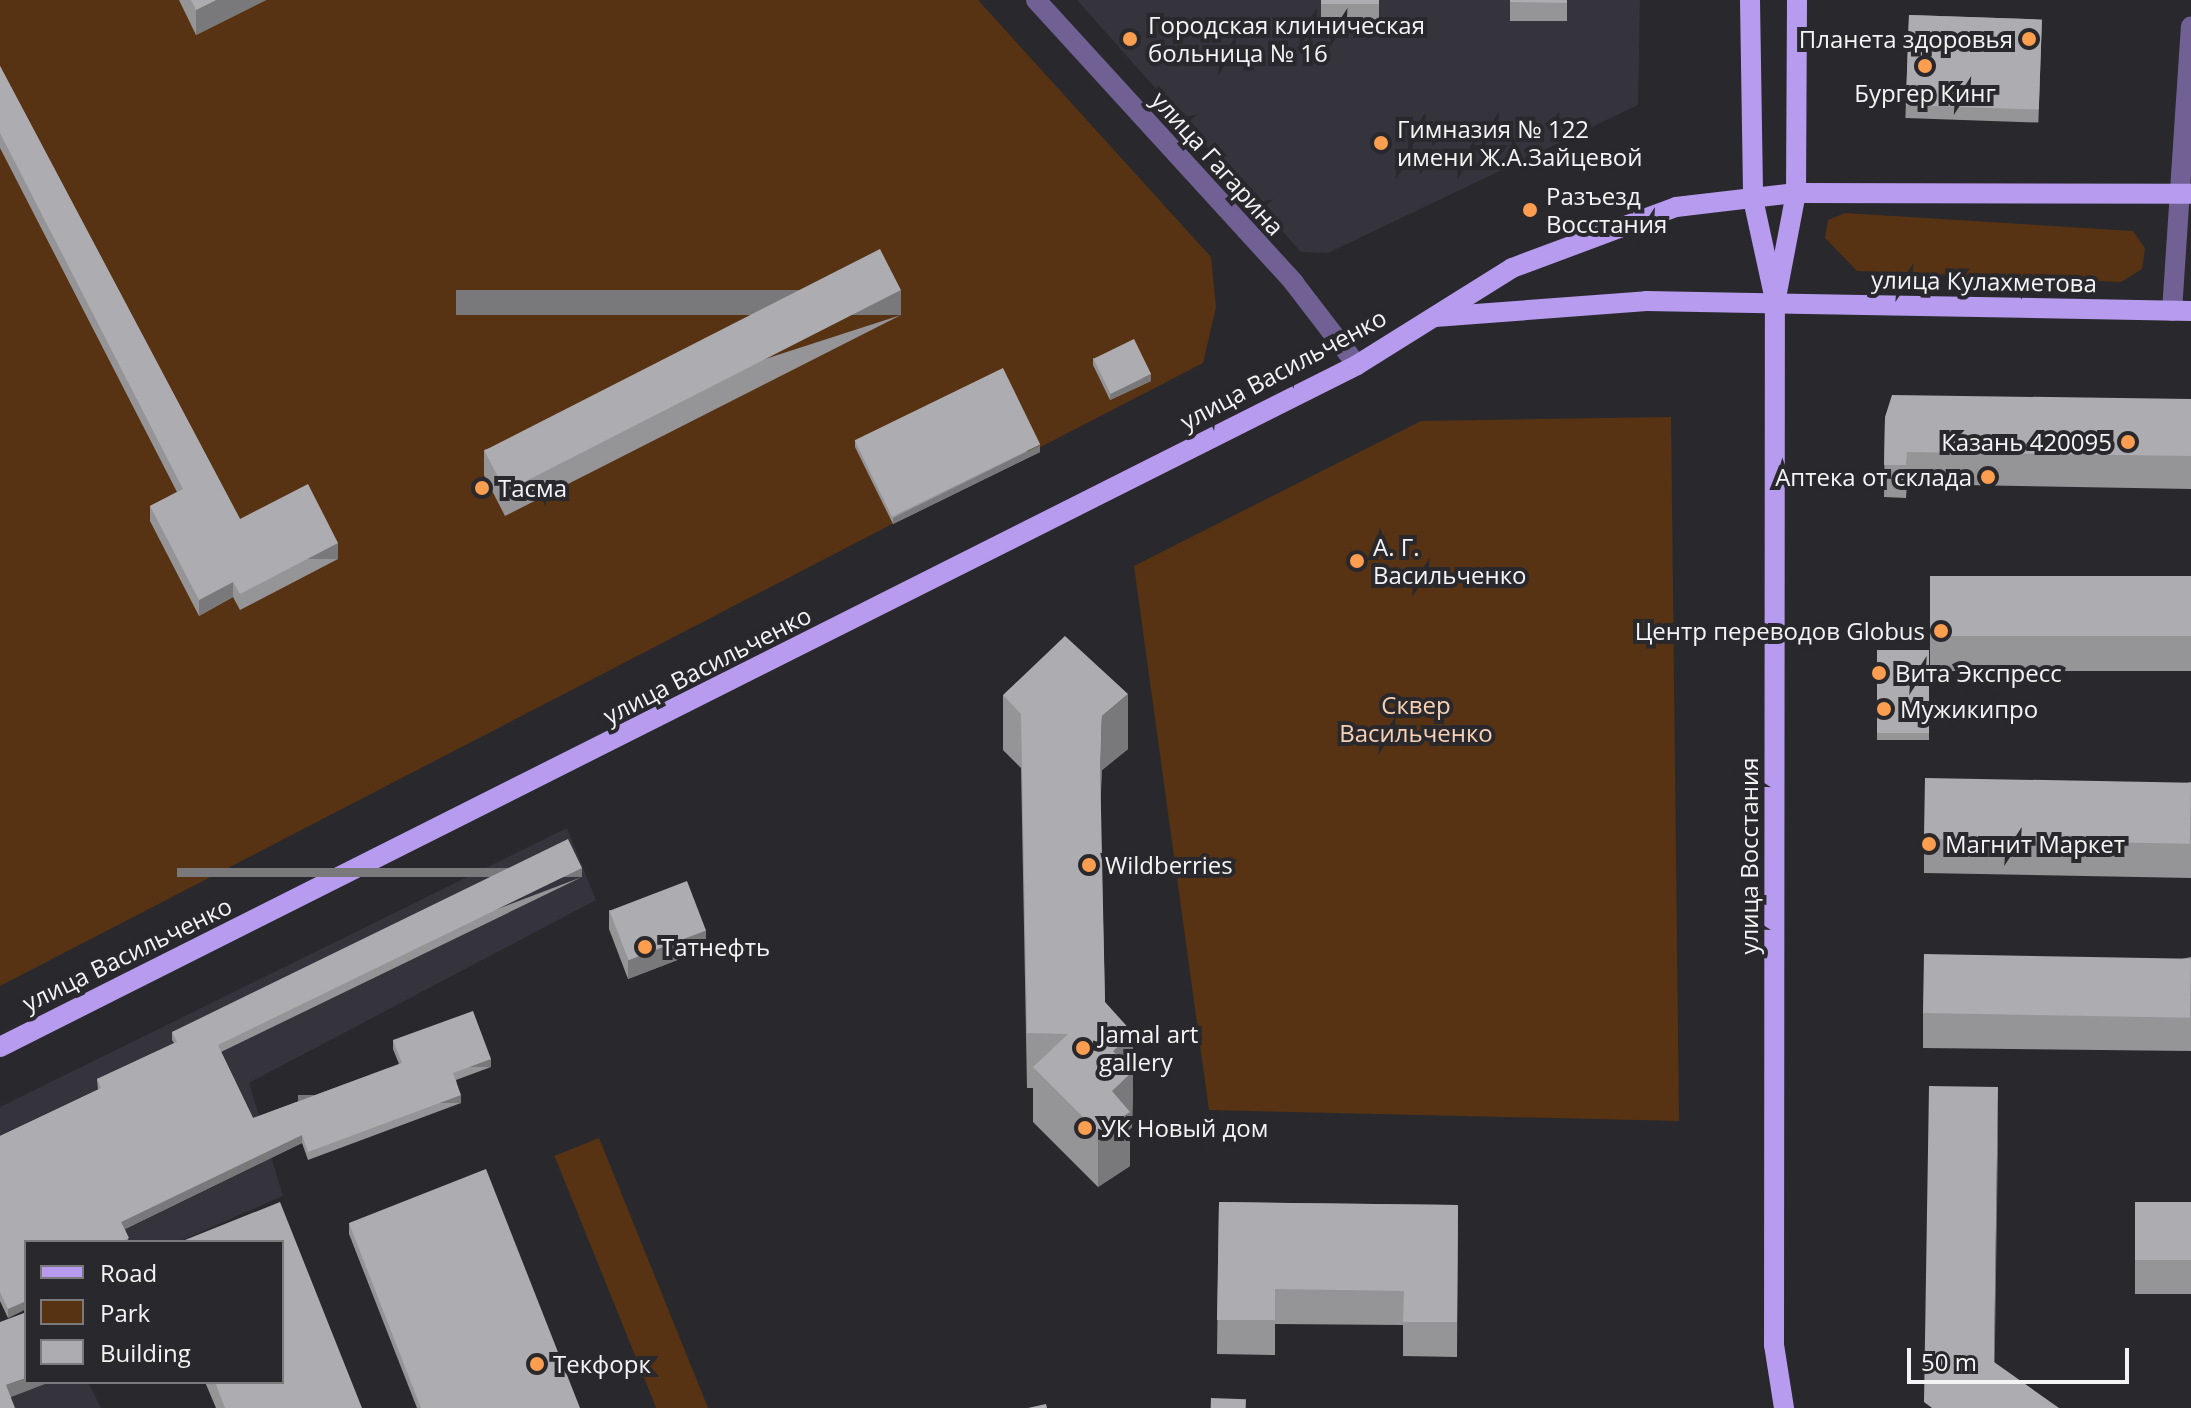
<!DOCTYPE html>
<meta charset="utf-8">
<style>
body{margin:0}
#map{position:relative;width:2191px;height:1408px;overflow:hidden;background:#29282c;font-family:"Open Sans",sans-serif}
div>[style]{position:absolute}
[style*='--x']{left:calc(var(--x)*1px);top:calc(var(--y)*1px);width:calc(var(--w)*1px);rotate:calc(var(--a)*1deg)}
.built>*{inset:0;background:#35333c}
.green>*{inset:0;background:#573314;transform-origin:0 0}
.minor>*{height:20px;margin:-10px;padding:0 10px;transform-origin:10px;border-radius:10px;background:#706093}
.major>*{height:20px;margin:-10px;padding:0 10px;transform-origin:10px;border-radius:10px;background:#b69bef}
.wall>*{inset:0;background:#959497;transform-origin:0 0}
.shaded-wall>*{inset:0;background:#79787b;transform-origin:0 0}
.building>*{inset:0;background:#adacb0;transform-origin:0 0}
.dots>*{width:22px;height:22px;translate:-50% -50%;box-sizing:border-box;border:4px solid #29282c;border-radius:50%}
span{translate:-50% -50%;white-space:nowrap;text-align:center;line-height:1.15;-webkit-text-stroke:8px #29282c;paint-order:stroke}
.poi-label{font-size:24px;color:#f4f4f6}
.left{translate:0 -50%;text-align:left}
.right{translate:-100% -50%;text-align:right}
.street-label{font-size:24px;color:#f4f4f6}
.park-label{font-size:24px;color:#f8d0b3}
.legend{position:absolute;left:24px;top:1240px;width:260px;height:144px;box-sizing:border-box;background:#29282c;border:2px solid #7a7a7d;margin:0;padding:10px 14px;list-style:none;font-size:24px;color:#f4f4f6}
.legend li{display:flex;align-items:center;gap:16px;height:40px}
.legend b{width:40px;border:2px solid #7a7a7d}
.scale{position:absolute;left:1907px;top:1348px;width:222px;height:36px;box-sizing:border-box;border:4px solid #f4f4f6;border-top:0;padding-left:10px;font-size:24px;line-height:28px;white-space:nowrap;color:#f4f4f6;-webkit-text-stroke:6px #29282c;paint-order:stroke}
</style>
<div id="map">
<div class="built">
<i style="clip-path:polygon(1077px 0,1640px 0,1638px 105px,1328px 253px,1301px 252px)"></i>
<i style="clip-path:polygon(567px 828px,596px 900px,249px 1083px,283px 1196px,178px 1242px,26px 1242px,0 1186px,0 1107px)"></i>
<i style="clip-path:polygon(26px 1318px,26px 1382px,88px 1382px,101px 1408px,0 1408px,0 1323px,3px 1329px)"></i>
</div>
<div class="green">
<i style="clip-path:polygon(0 0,978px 0,1211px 257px,1216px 307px,1203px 363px,0 986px)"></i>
<i style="clip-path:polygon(1845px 213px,2133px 231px,2145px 248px,2142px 269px,2121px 282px,1857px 271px,1825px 238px,1828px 220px)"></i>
<i style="clip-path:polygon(1671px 417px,1679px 1121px,1209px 1110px,1134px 566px,1421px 421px)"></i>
<i style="left:599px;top:1138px;width:291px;height:48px;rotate:68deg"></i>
</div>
<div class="minor">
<i style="--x:1036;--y:0;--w:383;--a:47.6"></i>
<i style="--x:1294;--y:283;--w:103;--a:52.5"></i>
<i style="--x:2172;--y:311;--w:285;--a:-86.2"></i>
</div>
<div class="major">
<i style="--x:1750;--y:0;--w:199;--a:89.1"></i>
<i style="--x:1753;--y:199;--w:94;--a:77.7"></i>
<i style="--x:1435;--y:317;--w:212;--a:-4.3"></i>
<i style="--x:1646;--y:301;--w:545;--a:1.05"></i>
<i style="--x:0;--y:1047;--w:1519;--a:-26.68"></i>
<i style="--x:1357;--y:365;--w:183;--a:-32"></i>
<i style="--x:1512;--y:268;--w:175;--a:-20.4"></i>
<i style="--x:1676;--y:207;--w:121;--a:-6.7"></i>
<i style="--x:1796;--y:193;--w:395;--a:0.1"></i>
<i style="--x:1784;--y:1408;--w:64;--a:-99"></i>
<i style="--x:1774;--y:1345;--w:1042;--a:-89.95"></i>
<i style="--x:1775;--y:303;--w:112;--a:-79.2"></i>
<i style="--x:1796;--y:193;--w:193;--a:-89.7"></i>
</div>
<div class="wall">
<i style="clip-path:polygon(179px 0,266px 0,196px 35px)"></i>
<i style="left:1321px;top:0;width:58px;height:23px"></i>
<i style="left:1510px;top:0;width:57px;height:21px"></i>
<i style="left:1909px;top:15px;width:133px;height:103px;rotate:2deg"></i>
<i style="clip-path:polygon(0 66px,240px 519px,338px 559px,240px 610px,233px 597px,199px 616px,150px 521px,150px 506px,177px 492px,0 148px)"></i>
<i style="clip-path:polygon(901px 315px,505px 516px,484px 475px,484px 450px)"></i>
<i style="clip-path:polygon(1093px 358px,1151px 381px,1110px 400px,1093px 365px)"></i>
<i style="clip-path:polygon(2191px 399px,2191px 489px,1907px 484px,1906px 498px,1884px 497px,1885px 417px)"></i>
<i style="clip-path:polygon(855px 441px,1040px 452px,893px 524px,855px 447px)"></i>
<i style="left:2191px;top:576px;width:95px;height:261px;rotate:90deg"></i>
<i style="left:1929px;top:650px;width:90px;height:52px;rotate:90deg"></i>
<i style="clip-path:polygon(1003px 695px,1128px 749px,1102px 770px,1100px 798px,1105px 1002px,1133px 1088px,1132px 1127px,1130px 1129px,1130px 1166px,1098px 1187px,1033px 1122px,1033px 1088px,1027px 1088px,1021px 768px,1003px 750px)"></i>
<i style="clip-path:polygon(2191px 782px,2191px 878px,1924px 873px,1924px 839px)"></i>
<i style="clip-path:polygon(582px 877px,221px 1052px,253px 1118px,399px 1064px,393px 1049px,393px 1040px,491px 1067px,456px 1080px,461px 1103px,308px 1160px,302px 1143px,125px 1229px,129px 1242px,26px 1242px,26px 1309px,8px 1318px,0 1301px,0 1136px,98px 1090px,97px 1079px,174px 1043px,172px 1040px,172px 1032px)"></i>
<i style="clip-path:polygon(609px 910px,706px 949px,628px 979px,609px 929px)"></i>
<i style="clip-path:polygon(2191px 957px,2191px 1051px,1923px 1048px,1923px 1013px)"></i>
<i style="clip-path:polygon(1219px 1202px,1458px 1205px,1457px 1357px,1403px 1356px,1403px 1325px,1275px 1324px,1275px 1355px,1217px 1354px)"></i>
<i style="left:2135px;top:1202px;width:56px;height:92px"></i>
<i style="clip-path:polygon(349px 1223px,580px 1408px,417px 1408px,349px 1234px)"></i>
<i style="clip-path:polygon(205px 1382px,282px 1382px,362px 1408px,216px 1408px)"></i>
</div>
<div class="shaded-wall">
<i style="clip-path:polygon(216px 0,266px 0,196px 35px,196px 10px)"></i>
<i style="left:901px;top:290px;width:25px;height:445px;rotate:90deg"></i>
<i style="clip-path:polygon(1151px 374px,1151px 381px,1110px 400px,1110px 394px)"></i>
<i style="clip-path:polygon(1040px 445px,1040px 452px,893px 524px,893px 518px)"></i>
<i style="left:338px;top:543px;width:16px;height:110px;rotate:90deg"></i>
<i style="clip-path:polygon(233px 582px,233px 597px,199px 616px,199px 600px)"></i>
<i style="clip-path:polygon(1128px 694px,1128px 749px,1102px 770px,1100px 816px,1100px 761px,1102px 716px)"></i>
<i style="left:582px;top:868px;width:9px;height:405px;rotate:90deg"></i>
<i style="clip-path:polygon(706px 930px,706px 949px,628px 979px,628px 960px)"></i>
<i style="clip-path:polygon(1133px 1033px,1133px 1088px,1132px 1127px,1130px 1129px,1130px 1166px,1098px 1187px,1098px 1132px,1112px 1091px,1113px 1051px)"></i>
<i style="left:491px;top:1059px;width:8px;height:40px;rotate:90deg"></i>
<i style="clip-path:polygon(1998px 1087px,1998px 1142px,1994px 1408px,1994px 1362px)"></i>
<i style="left:461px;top:1095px;width:8px;height:163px;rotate:90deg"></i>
<i style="clip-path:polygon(302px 1135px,302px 1143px,121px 1231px,121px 1222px)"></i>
<i style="clip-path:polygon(26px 1301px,26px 1309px,8px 1318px,8px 1309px)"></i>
<i style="clip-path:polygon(26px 1378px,26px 1382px,45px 1382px,45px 1384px,6px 1399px,6px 1385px)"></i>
</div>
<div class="building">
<i style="clip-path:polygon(191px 0,216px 0,196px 10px)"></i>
<i style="left:1321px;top:0;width:58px;height:4px"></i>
<i style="clip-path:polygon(1510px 0,1567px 0,1567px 3px,1510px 2px)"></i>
<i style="left:1909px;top:15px;width:133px;height:90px;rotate:2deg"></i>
<i style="clip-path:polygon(0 66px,240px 519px,308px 484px,338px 543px,240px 594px,233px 582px,199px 600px,150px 506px,183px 489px,0 133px)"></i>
<i style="left:880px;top:249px;width:46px;height:444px;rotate:63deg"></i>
<i style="left:1134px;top:339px;width:39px;height:45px;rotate:64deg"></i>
<i style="left:1003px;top:368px;width:85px;height:165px;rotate:64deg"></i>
<i style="clip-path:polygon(1892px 395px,2191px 399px,2191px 456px,1907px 452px,1906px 465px,1884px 465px,1885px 417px)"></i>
<i style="left:2191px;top:576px;width:60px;height:261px;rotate:90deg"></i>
<i style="clip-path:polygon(1065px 636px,1128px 694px,1102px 716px,1100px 761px,1105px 1002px,1133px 1033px,1113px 1051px,1132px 1072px,1112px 1091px,1130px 1112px,1098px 1132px,1033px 1067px,1068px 1034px,1027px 1033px,1021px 714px,1003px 695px)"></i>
<i style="left:1929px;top:650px;width:83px;height:52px;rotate:90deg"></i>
<i style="left:1925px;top:778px;width:266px;height:61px;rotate:1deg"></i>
<i style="clip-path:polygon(568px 839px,582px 868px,218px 1045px,253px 1118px,402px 1063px,393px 1040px,473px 1011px,491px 1059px,453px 1073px,461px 1095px,308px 1152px,302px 1135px,121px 1222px,129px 1238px,120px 1242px,26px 1242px,26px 1301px,8px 1309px,0 1292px,0 1136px,101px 1088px,97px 1079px,177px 1042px,172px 1032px)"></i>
<i style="left:687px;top:881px;width:53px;height:83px;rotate:69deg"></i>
<i style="left:1924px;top:954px;width:267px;height:59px;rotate:1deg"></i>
<i style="clip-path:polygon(1929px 1086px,1998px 1087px,1994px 1362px,2059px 1408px,1932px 1408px,1924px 1402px)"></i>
<i style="clip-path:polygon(486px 1169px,580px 1408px,421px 1408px,349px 1223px)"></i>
<i style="clip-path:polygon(280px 1202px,362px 1408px,225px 1408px,215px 1382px,282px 1382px,282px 1242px,180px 1242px)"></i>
<i style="clip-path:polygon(1219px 1202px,1458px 1205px,1457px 1322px,1403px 1322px,1404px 1291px,1275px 1289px,1275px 1320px,1217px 1320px)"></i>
<i style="left:2135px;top:1202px;width:56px;height:58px"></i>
<i style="clip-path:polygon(24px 1313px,26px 1319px,26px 1378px,6px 1385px,15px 1408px,0 1408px,0 1322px)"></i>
<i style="left:1211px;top:1398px;width:35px;height:10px;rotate:2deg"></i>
<i style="clip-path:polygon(1046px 1404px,1047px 1408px,1028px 1408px)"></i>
</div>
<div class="dots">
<i style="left:1130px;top:39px;background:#fb9e50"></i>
<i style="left:2029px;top:39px;background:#fb9e50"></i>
<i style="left:1925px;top:66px;background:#fb9e50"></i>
<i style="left:1381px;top:143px;background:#fb9e50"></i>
<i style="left:1530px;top:210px;background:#fb9e50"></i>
<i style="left:2128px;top:442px;background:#fb9e50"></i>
<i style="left:1988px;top:477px;background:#fb9e50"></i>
<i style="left:482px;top:488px;background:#fb9e50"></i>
<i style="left:1357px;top:561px;background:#fb9e50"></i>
<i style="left:1941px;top:631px;background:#fb9e50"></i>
<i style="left:1879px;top:673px;background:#fb9e50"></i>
<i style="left:1884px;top:709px;background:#fb9e50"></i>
<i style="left:1929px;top:844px;background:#fb9e50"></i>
<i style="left:1089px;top:865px;background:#fb9e50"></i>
<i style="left:645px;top:947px;background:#fb9e50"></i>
<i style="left:1083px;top:1048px;background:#fb9e50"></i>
<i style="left:1085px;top:1128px;background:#fb9e50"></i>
<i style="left:537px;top:1364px;background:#fb9e50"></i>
</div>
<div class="poi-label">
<span class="left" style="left:1148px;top:39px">Городская клиническая<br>больница № 16</span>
<span class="right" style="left:2013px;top:39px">Планета здоровья</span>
<span style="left:1925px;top:93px">Бургер Кинг</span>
<span class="left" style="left:1397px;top:143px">Гимназия № 122<br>имени Ж.А.Зайцевой</span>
<span class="left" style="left:1546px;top:210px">Разъезд<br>Восстания</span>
<span class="right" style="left:2112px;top:442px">Казань 420095</span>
<span class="right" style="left:1972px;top:477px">Аптека от склада</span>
<span class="left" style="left:498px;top:488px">Тасма</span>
<span class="left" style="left:1373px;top:561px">А. Г.<br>Васильченко</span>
<span class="right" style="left:1925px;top:631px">Центр переводов Globus</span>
<span class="left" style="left:1895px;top:673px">Вита Экспресс</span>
<span class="left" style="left:1900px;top:709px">Мужикипро</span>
<span class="left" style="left:1945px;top:844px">Магнит Маркет</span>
<span class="left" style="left:1105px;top:865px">Wildberries</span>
<span class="left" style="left:661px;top:947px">Татнефть</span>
<span class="left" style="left:1099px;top:1048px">Jamal art<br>gallery</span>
<span class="left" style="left:1101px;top:1128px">УК Новый дом</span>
<span class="left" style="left:553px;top:1364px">Текфорк</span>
</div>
<div class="street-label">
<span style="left:1218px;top:163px;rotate:48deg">улица Гагарина</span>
<span style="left:1984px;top:281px;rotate:1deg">улица Кулахметова</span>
<span style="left:1283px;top:369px;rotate:-28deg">улица Васильченко</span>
<span style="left:707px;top:665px;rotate:-27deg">улица Васильченко</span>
<span style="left:1749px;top:856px;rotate:-90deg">улица Восстания</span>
<span style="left:127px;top:954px;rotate:-26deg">улица Васильченко</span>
</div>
<div class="park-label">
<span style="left:1416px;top:719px">Сквер<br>Васильченко</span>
</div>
<ul class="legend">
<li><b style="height:10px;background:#b69bef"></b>Road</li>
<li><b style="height:22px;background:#573314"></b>Park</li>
<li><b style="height:22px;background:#adacb0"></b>Building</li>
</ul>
<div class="scale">50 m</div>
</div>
